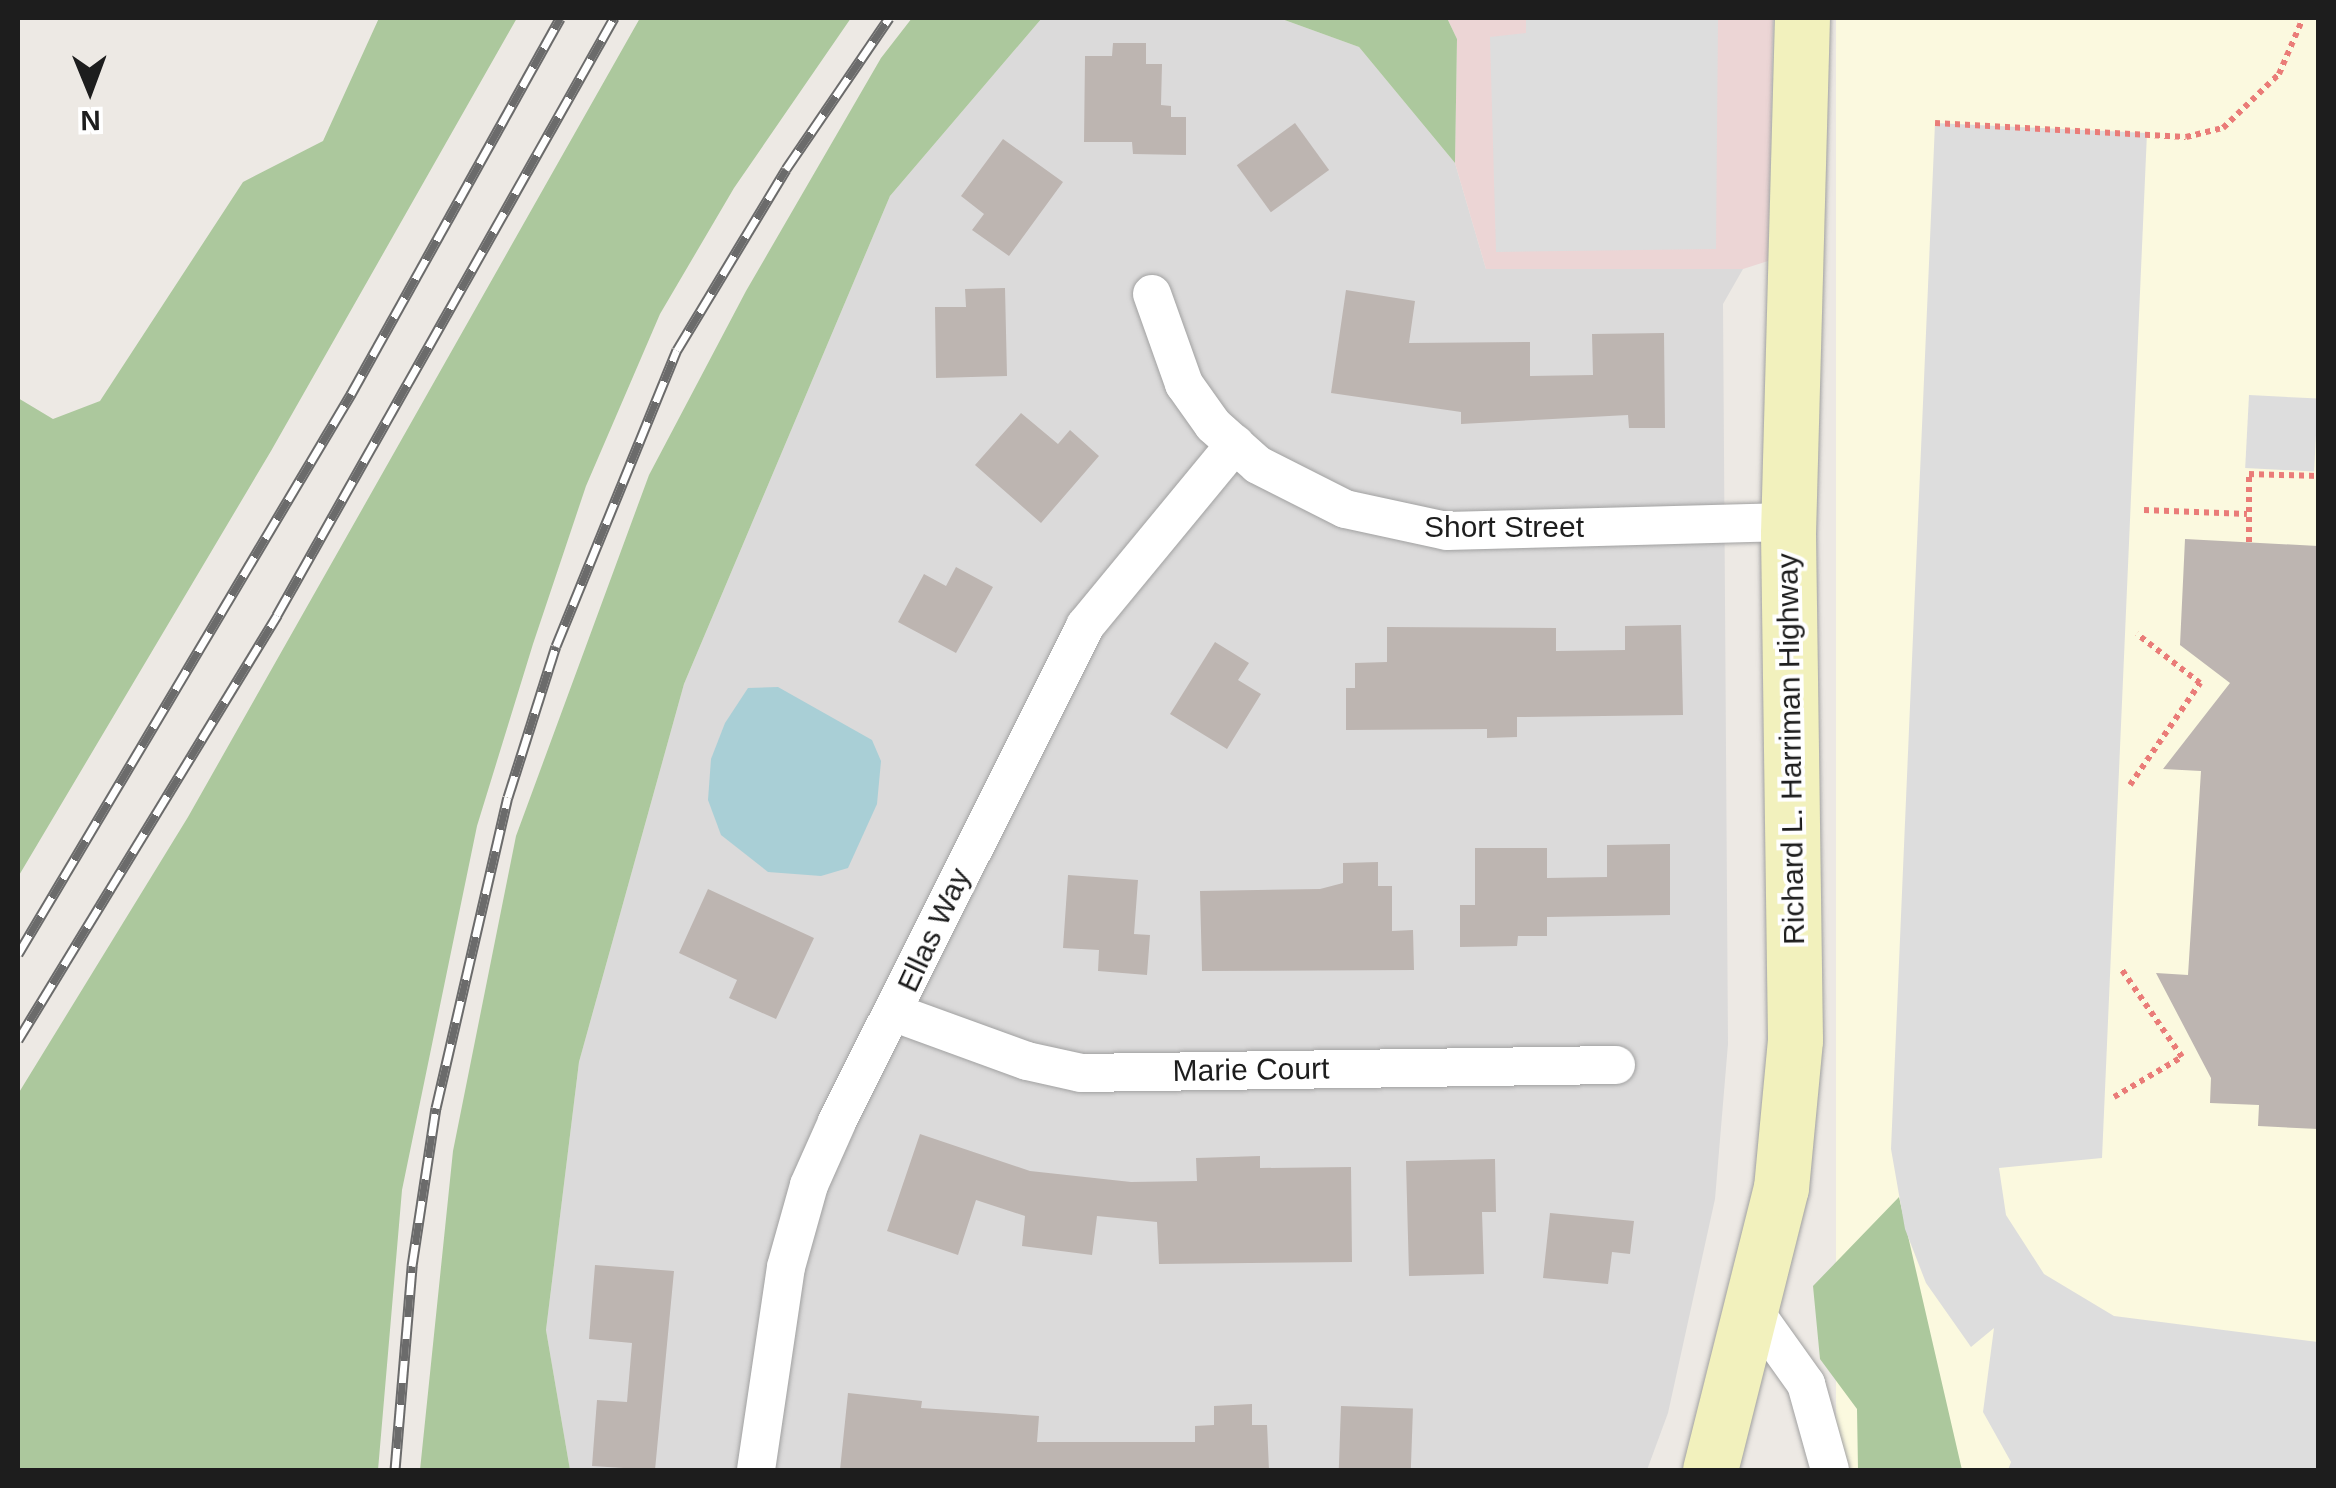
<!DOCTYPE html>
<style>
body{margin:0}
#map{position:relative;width:2336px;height:1488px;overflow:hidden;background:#ede9e4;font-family:Arial,sans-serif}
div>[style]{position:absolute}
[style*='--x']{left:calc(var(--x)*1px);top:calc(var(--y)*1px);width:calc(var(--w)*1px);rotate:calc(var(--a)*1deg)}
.residential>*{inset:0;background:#dbdada}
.commercial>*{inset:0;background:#ecd5d5}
.education>*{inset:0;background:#fbf9df;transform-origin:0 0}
.forest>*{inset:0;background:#acc89d}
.parking>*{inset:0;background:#ddd;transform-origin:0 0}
.water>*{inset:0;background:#a9cfd6}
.building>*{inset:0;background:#bdb5b1;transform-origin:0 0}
.path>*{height:6px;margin-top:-3px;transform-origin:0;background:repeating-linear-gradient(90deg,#ea7c78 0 5px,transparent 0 10px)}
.roads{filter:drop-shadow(0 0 2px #a1a1a1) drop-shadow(0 0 2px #a1a1a1)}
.street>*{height:38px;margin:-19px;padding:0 19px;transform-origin:19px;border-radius:19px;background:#fff}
.secondary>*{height:55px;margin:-27.5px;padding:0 27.5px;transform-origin:27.5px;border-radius:27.5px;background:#f2f1bd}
.rail>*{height:11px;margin-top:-5.5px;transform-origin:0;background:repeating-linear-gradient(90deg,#fff 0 22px,#6b6b6b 0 44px);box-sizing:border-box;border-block:2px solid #6b6b6b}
span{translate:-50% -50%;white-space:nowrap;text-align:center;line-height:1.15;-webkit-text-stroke:8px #fff;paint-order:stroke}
.street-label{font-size:30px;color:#1d1d1d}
.frame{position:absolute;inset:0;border:20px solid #1d1d1d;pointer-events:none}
.north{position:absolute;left:40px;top:40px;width:100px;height:100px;-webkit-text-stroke:8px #fff;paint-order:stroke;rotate:179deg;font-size:28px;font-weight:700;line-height:40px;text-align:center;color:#1d1d1d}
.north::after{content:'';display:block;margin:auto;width:35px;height:45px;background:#1d1d1d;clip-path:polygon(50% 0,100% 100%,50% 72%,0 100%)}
</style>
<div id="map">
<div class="residential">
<i style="clip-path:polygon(1042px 18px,1279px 18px,1359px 47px,1455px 163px,1486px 269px,1743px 269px,1723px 304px,1728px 1044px,1715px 1199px,1668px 1413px,1647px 1470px,570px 1470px,546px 1330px,579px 1062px,684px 684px,890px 196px)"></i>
</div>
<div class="commercial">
<i style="clip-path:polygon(1447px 18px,1773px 18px,1768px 261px,1743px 269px,1486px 269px,1455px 163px,1457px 39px)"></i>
</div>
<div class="education">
<i style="left:1836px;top:18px;width:482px;height:1452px"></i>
</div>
<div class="forest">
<i style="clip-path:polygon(379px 18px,517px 18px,271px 451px,18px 877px,18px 398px,53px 419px,100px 401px,243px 182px,323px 141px)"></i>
<i style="clip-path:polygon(640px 18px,851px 18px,734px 188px,660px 314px,586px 486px,533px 644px,477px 826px,402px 1190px,378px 1470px,18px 1470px,18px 1094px,188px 817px)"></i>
<i style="clip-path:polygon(912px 18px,1042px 18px,890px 196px,684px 684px,579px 1062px,546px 1330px,570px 1470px,420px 1470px,453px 1151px,516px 836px,649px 475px,746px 291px,881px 58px)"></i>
<i style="clip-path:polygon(1279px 18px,1447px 18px,1457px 39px,1455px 163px,1359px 47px)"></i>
<i style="clip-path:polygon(1899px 1197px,1962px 1470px,1858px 1470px,1857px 1409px,1820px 1359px,1813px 1286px)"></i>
</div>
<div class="parking">
<i style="clip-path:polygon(1526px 18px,1718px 18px,1716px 249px,1496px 252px,1490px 37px,1526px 33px)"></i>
<i style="clip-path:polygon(1935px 123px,2147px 133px,2102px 1158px,1999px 1168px,2006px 1215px,2044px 1274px,2114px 1316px,2318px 1342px,2318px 1470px,2008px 1470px,2011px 1462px,1983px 1412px,1994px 1328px,1971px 1347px,1926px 1283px,1905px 1229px,1891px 1149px)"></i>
<i style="left:2249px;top:395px;width:69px;height:73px;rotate:3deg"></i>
</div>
<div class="water">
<i style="clip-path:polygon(778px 687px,872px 740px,881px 761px,877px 804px,848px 868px,821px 876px,768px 872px,721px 835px,708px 800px,711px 759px,725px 723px,748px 688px)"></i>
</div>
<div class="building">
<i style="clip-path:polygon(1113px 43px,1146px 43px,1146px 64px,1162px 64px,1161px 105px,1171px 106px,1171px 117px,1186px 117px,1186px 155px,1133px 154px,1132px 142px,1084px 142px,1085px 56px,1112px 56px)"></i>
<i style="left:1295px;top:123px;width:58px;height:72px;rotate:54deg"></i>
<i style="clip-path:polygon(1003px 139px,1063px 182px,1009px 256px,972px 230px,984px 214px,961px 196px)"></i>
<i style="clip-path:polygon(1005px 288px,1007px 376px,936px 378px,935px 307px,966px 307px,965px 289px)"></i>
<i style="clip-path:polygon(1346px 290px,1415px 301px,1409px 343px,1530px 342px,1530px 376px,1593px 375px,1592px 334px,1664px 333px,1665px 428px,1629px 428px,1628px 415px,1461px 424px,1461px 412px,1331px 393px)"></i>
<i style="clip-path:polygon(1021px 413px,1058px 444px,1070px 430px,1099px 456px,1041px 523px,975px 465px)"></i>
<i style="clip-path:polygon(2185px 539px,2318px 546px,2318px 1129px,2258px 1126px,2259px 1105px,2210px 1103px,2211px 1078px,2156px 973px,2188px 975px,2201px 771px,2163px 769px,2230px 683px,2180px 645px)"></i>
<i style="clip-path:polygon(956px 567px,993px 587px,956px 653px,898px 622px,924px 574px,946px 586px)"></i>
<i style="clip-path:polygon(1681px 625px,1683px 715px,1517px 717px,1517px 737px,1487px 738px,1487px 729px,1346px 730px,1346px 688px,1355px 688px,1355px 663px,1387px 662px,1387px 627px,1556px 628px,1556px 651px,1625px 650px,1625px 626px)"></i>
<i style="clip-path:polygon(1215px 642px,1249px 663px,1238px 680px,1261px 694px,1227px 749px,1170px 714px)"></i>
<i style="clip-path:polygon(1670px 844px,1670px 915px,1547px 917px,1547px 936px,1518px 936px,1517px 946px,1460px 947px,1460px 905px,1475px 905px,1475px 848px,1547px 848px,1547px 878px,1607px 877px,1607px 845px)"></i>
<i style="clip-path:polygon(1378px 862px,1378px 886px,1392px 886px,1392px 931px,1413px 930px,1414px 970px,1202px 971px,1200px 891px,1320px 889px,1343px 883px,1343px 863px)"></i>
<i style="clip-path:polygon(1068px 875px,1138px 880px,1134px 934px,1150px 935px,1147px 975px,1098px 971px,1099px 950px,1063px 948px)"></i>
<i style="clip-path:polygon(708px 889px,814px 938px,776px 1019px,729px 998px,737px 980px,679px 953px)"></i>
<i style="clip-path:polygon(920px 1134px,1030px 1171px,1131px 1182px,1197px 1181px,1196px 1158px,1260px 1156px,1260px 1168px,1351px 1167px,1352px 1262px,1159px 1264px,1157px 1222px,1097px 1216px,1092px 1255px,1022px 1246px,1025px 1216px,976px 1200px,958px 1255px,887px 1231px)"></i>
<i style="clip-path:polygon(1495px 1159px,1496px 1212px,1482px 1212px,1484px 1274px,1409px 1276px,1406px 1161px)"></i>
<i style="clip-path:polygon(1550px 1213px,1634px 1221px,1630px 1254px,1612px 1252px,1608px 1284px,1543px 1278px)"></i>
<i style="clip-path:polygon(595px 1265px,674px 1271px,655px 1470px,592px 1466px,597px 1400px,627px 1402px,632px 1343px,589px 1339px)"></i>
<i style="clip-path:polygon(848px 1393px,922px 1401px,921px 1408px,1039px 1416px,1037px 1442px,1195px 1442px,1195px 1426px,1214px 1425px,1214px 1406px,1252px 1404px,1252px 1425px,1267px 1425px,1269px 1470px,840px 1470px)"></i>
<i style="left:1341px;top:1406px;width:72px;height:64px;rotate:2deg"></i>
</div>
<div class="path">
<i style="--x:1935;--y:123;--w:251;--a:3.2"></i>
<i style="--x:2186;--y:137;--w:38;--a:-14"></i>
<i style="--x:2223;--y:128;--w:78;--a:-44"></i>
<i style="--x:2279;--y:74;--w:61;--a:-66.8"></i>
<i style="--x:2144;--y:510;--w:103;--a:2.2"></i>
<i style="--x:2249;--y:542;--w:68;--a:-90"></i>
<i style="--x:2249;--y:474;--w:69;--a:1.7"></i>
<i style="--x:2130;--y:785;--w:124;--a:-55.5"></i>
<i style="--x:2200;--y:683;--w:80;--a:-142.1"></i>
<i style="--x:2114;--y:1097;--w:79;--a:-30.5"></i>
<i style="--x:2182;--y:1057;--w:109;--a:-124.6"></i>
</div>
<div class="roads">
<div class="street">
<i style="--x:1152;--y:294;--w:96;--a:70.4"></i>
<i style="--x:1184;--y:384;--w:50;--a:54.7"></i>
<i style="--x:1213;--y:425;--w:60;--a:41.6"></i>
<i style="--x:1258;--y:465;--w:97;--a:26.8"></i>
<i style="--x:1345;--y:509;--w:104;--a:12.2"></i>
<i style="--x:1447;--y:531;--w:341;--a:-1.5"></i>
<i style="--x:895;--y:1013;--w:140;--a:20"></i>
<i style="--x:1027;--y:1061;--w:55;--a:12.5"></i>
<i style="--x:1081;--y:1073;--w:535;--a:-0.86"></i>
<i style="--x:1754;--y:1311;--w:90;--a:54.5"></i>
<i style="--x:1806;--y:1384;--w:89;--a:74.4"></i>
<i style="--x:756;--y:1470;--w:205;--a:-81.6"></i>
<i style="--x:786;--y:1267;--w:85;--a:-74.3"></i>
<i style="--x:809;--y:1185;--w:69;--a:-66"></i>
<i style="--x:837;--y:1122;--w:555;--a:-63.43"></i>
<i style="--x:1085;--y:626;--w:236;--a:-50.5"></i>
</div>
<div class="secondary">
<i style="--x:1710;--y:1470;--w:291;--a:-75.9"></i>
<i style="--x:1781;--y:1188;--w:149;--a:-84.6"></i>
<i style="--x:1795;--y:1040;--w:506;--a:-90.79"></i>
<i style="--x:1788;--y:534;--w:516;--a:-88.45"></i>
</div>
</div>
<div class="rail">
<i style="--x:18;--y:954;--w:652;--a:-59.26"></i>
<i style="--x:351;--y:394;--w:430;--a:-60.9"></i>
<i style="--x:18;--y:1040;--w:498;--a:-58.6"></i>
<i style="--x:277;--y:615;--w:686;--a:-60.56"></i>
<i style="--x:395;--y:1470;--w:205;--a:-85.2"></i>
<i style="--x:412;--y:1266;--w:160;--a:-81.4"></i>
<i style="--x:436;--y:1108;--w:319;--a:-77"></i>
<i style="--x:508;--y:797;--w:158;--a:-72.4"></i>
<i style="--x:556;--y:646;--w:320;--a:-67.8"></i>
<i style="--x:677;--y:350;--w:211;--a:-58.9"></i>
<i style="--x:786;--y:169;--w:183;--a:-55.7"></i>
</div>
<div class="street-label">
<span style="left:1504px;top:527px">Short Street</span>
<span style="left:1791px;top:749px;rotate:-91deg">Richard L. Harriman Highway</span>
<span style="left:934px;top:930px;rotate:-65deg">Ellas Way</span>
<span style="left:1251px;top:1070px;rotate:-1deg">Marie Court</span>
</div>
<div class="frame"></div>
<div class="north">N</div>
</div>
